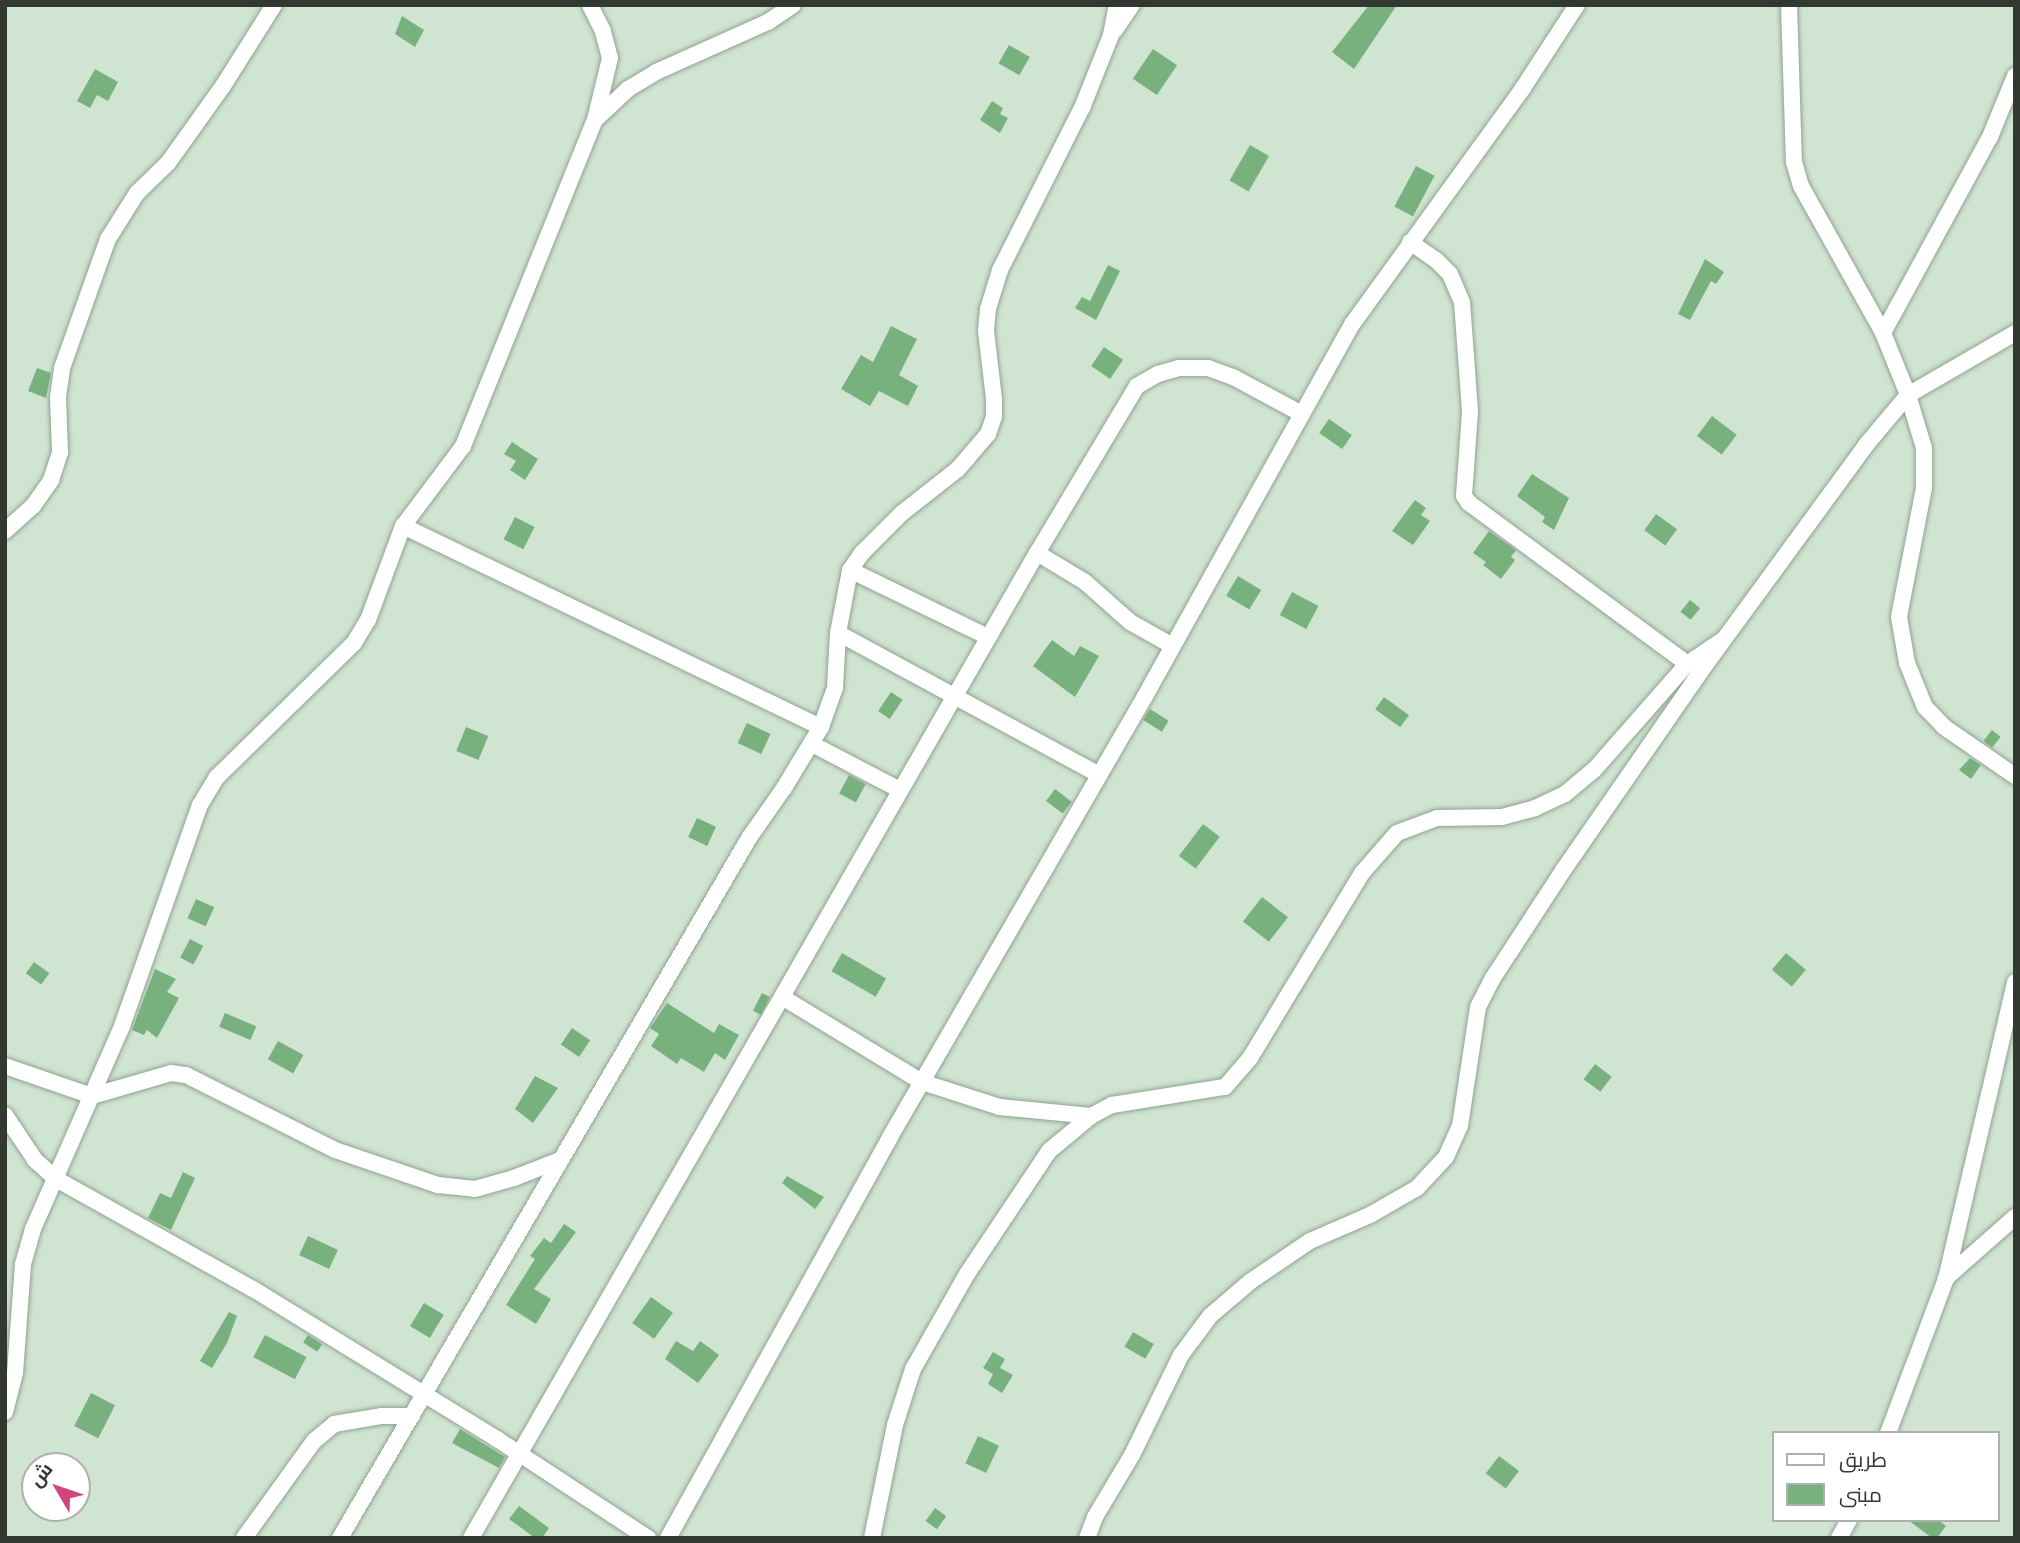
<!DOCTYPE html>
<meta charset="utf-8">
<style>
body{margin:0}
#map{position:relative;width:2020px;height:1543px;overflow:hidden;background:#d0e5d1;font-family:"Times New Roman",Cairo,serif}
div>[style]{position:absolute}
[style*='--x']{left:calc(var(--x)*1px);top:calc(var(--y)*1px);width:calc(var(--w)*1px);rotate:calc(var(--a)*1deg)}
.building>*{inset:0;background:#78b17e;transform-origin:0 0}
.roads{filter:drop-shadow(0 0 2px #8fa390) drop-shadow(0 0 2px #8fa390)}
.street>*{height:16px;margin:-8px;padding:0 8px;transform-origin:8px;border-radius:8px;background:#fff}
span{translate:-50% -50%;white-space:nowrap;text-align:center;line-height:1.15;-webkit-text-stroke:6px #fff;paint-order:stroke}
.frame{position:absolute;inset:0;border:7px solid #313931;pointer-events:none}
.legend{position:absolute;left:1772px;top:1431px;width:228px;height:91px;box-sizing:border-box;background:#fff;border:2px solid #adb0ad;margin:0;padding:9px 12px;list-style:none;font-size:21px;color:#313931}
.legend li{display:flex;align-items:center;gap:14px;height:35px}
.legend b{width:35px;border:2px solid #adb0ad}
.north{position:absolute;left:21px;top:1452px;width:70px;height:70px;box-sizing:border-box;background:#fff;border:2px solid #adb0ad;border-radius:50%;rotate:309deg;font-size:19px;font-weight:700;line-height:28px;text-align:center;color:#313931}
.north::after{content:'';display:block;margin:auto;width:24px;height:32px;background:#ce4580;clip-path:polygon(50% 0,100% 100%,50% 72%,0 100%)}
</style>
<div id="map">
<div class="building">
<i style="clip-path:polygon(1369px 5px,1397px 5px,1354px 69px,1332px 52px)"></i>
<i style="clip-path:polygon(402px 16px,424px 30px,415px 47px,395px 34px)"></i>
<i style="left:1009px;top:45px;width:24px;height:21px;rotate:30deg"></i>
<i style="left:1153px;top:49px;width:29px;height:36px;rotate:34deg"></i>
<i style="clip-path:polygon(95px 69px,118px 82px,108px 101px,97px 95px,90px 108px,77px 101px)"></i>
<i style="clip-path:polygon(992px 101px,1003px 108px,1000px 114px,1008px 118px,1000px 133px,980px 120px)"></i>
<i style="left:1250px;top:145px;width:22px;height:41px;rotate:30deg"></i>
<i style="left:1416px;top:166px;width:21px;height:46px;rotate:28deg"></i>
<i style="clip-path:polygon(1705px 259px,1724px 272px,1716px 284px,1711px 281px,1690px 320px,1678px 314px)"></i>
<i style="clip-path:polygon(1108px 265px,1120px 271px,1096px 320px,1075px 308px,1082px 297px,1090px 301px)"></i>
<i style="clip-path:polygon(891px 326px,917px 339px,899px 375px,918px 386px,908px 406px,879px 391px,870px 406px,841px 389px,861px 355px,873px 362px)"></i>
<i style="left:1104px;top:347px;width:23px;height:23px;rotate:34deg"></i>
<i style="clip-path:polygon(37px 368px,51px 373px,46px 398px,28px 391px)"></i>
<i style="left:1712px;top:416px;width:31px;height:25px;rotate:37deg"></i>
<i style="left:1329px;top:419px;width:28px;height:17px;rotate:35deg"></i>
<i style="clip-path:polygon(512px 442px,538px 459px,525px 480px,510px 470px,516px 461px,504px 454px)"></i>
<i style="clip-path:polygon(1532px 474px,1569px 498px,1554px 530px,1542px 522px,1545px 517px,1517px 496px)"></i>
<i style="clip-path:polygon(1415px 500px,1426px 508px,1421px 515px,1430px 521px,1413px 545px,1392px 531px)"></i>
<i style="left:1656px;top:514px;width:26px;height:20px;rotate:36deg"></i>
<i style="left:515px;top:517px;width:22px;height:25px;rotate:27deg"></i>
<i style="clip-path:polygon(1489px 531px,1516px 550px,1511px 557px,1515px 560px,1501px 579px,1483px 565px,1486px 562px,1473px 553px)"></i>
<i style="left:1238px;top:576px;width:27px;height:23px;rotate:31deg"></i>
<i style="left:1292px;top:592px;width:30px;height:26px;rotate:28deg"></i>
<i style="left:1690px;top:600px;width:13px;height:15px;rotate:39deg"></i>
<i style="clip-path:polygon(1052px 640px,1074px 656px,1080px 646px,1099px 656px,1075px 697px,1033px 666px)"></i>
<i style="left:891px;top:692px;width:14px;height:23px;rotate:34deg"></i>
<i style="left:1384px;top:697px;width:31px;height:15px;rotate:36deg"></i>
<i style="left:1150px;top:709px;width:22px;height:13px;rotate:32deg"></i>
<i style="left:747px;top:723px;width:26px;height:22px;rotate:25deg"></i>
<i style="left:466px;top:727px;width:24px;height:26px;rotate:22deg"></i>
<i style="left:1992px;top:730px;width:11px;height:14px;rotate:38deg"></i>
<i style="clip-path:polygon(1970px 758px,1981px 765px,1971px 779px,1959px 770px)"></i>
<i style="left:849px;top:775px;width:19px;height:21px;rotate:28deg"></i>
<i style="left:1055px;top:789px;width:21px;height:15px;rotate:37deg"></i>
<i style="left:697px;top:818px;width:21px;height:21px;rotate:25deg"></i>
<i style="left:1203px;top:824px;width:21px;height:40px;rotate:37deg"></i>
<i style="left:1262px;top:897px;width:33px;height:31px;rotate:38deg"></i>
<i style="left:196px;top:899px;width:20px;height:21px;rotate:24deg"></i>
<i style="left:190px;top:939px;width:15px;height:21px;rotate:28deg"></i>
<i style="left:842px;top:953px;width:51px;height:21px;rotate:30deg"></i>
<i style="left:1786px;top:953px;width:26px;height:22px;rotate:40deg"></i>
<i style="left:34px;top:962px;width:19px;height:14px;rotate:36deg"></i>
<i style="clip-path:polygon(155px 969px,176px 979px,167px 992px,179px 998px,157px 1038px,147px 1030px,144px 1035px,132px 1030px)"></i>
<i style="left:762px;top:993px;width:9px;height:20px;rotate:27deg"></i>
<i style="clip-path:polygon(667px 1003px,714px 1033px,719px 1024px,739px 1035px,725px 1060px,715px 1053px,704px 1072px,681px 1058px,677px 1064px,651px 1046px,659px 1034px,650px 1028px)"></i>
<i style="left:225px;top:1013px;width:34px;height:15px;rotate:23deg"></i>
<i style="left:572px;top:1028px;width:22px;height:20px;rotate:34deg"></i>
<i style="left:278px;top:1041px;width:29px;height:21px;rotate:29deg"></i>
<i style="left:1595px;top:1064px;width:21px;height:19px;rotate:37deg"></i>
<i style="clip-path:polygon(535px 1076px,558px 1088px,533px 1123px,515px 1109px)"></i>
<i style="clip-path:polygon(183px 1172px,195px 1178px,171px 1230px,148px 1218px,160px 1193px,171px 1198px)"></i>
<i style="clip-path:polygon(787px 1176px,824px 1197px,815px 1209px,782px 1183px)"></i>
<i style="clip-path:polygon(564px 1224px,576px 1232px,534px 1289px,551px 1299px,536px 1324px,506px 1305px,535px 1259px,530px 1256px,544px 1238px,551px 1243px)"></i>
<i style="left:308px;top:1236px;width:33px;height:21px;rotate:25deg"></i>
<i style="left:651px;top:1297px;width:27px;height:32px;rotate:36deg"></i>
<i style="left:424px;top:1303px;width:23px;height:27px;rotate:31deg"></i>
<i style="clip-path:polygon(229px 1312px,237px 1316px,227px 1343px,212px 1368px,200px 1361px)"></i>
<i style="left:1133px;top:1332px;width:24px;height:17px;rotate:30deg"></i>
<i style="left:265px;top:1335px;width:47px;height:25px;rotate:28deg"></i>
<i style="left:308px;top:1335px;width:17px;height:9px;rotate:33deg"></i>
<i style="clip-path:polygon(676px 1341px,693px 1351px,700px 1341px,719px 1355px,698px 1383px,665px 1359px)"></i>
<i style="clip-path:polygon(993px 1352px,1005px 1359px,1000px 1368px,1013px 1375px,1002px 1393px,988px 1384px,993px 1374px,983px 1368px)"></i>
<i style="left:91px;top:1393px;width:27px;height:37px;rotate:27deg"></i>
<i style="clip-path:polygon(460px 1429px,505px 1457px,499px 1468px,452px 1443px)"></i>
<i style="left:978px;top:1436px;width:23px;height:30px;rotate:25deg"></i>
<i style="left:1499px;top:1456px;width:25px;height:22px;rotate:37deg"></i>
<i style="clip-path:polygon(519px 1506px,549px 1528px,542px 1538px,535px 1538px,509px 1519px)"></i>
<i style="left:935px;top:1508px;width:14px;height:16px;rotate:36deg"></i>
<i style="clip-path:polygon(1908px 1520px,1938px 1520px,1946px 1526px,1937px 1538px,1932px 1538px)"></i>
</div>
<div class="roads">
<div class="street">
<i style="--x:1789;--y:5;--w:157;--a:88.2"></i>
<i style="--x:1794;--y:162;--w:25;--a:74"></i>
<i style="--x:1801;--y:186;--w:168;--a:60.8"></i>
<i style="--x:1883;--y:333;--w:67;--a:68"></i>
<i style="--x:1908;--y:395;--w:55;--a:73.2"></i>
<i style="--x:1924;--y:448;--w:40;--a:90"></i>
<i style="--x:1924;--y:488;--w:131;--a:101"></i>
<i style="--x:1899;--y:617;--w:47;--a:80.1"></i>
<i style="--x:1907;--y:663;--w:48;--a:67.8"></i>
<i style="--x:1925;--y:707;--w:28;--a:46"></i>
<i style="--x:1944;--y:727;--w:86;--a:34.6"></i>
<i style="--x:1115;--y:30;--w:30;--a:-56"></i>
<i style="--x:595;--y:120;--w:45;--a:-43.2"></i>
<i style="--x:628;--y:89;--w:33;--a:-31"></i>
<i style="--x:656;--y:72;--w:123;--a:-24.1"></i>
<i style="--x:768;--y:22;--w:30;--a:-34"></i>
<i style="--x:1410;--y:242;--w:33;--a:35"></i>
<i style="--x:1437;--y:261;--w:18;--a:45"></i>
<i style="--x:1450;--y:274;--w:30;--a:67"></i>
<i style="--x:1462;--y:302;--w:110;--a:85.8"></i>
<i style="--x:1470;--y:412;--w:84;--a:94.1"></i>
<i style="--x:1464;--y:496;--w:9;--a:54"></i>
<i style="--x:1469;--y:503;--w:271;--a:36.4"></i>
<i style="--x:1883;--y:333;--w:223;--a:-61.4"></i>
<i style="--x:1990;--y:137;--w:66;--a:-67.7"></i>
<i style="--x:403;--y:526;--w:464;--a:25.7"></i>
<i style="--x:5;--y:531;--w:38;--a:-42"></i>
<i style="--x:33;--y:506;--w:32;--a:-55"></i>
<i style="--x:51;--y:480;--w:29;--a:-72"></i>
<i style="--x:60;--y:452;--w:55;--a:-92.1"></i>
<i style="--x:58;--y:397;--w:29;--a:-82"></i>
<i style="--x:62;--y:368;--w:137;--a:-70.4"></i>
<i style="--x:108;--y:239;--w:54;--a:-57.8"></i>
<i style="--x:137;--y:193;--w:43;--a:-44.1"></i>
<i style="--x:168;--y:163;--w:95;--a:-54.5"></i>
<i style="--x:223;--y:86;--w:96;--a:-57.8"></i>
<i style="--x:1037;--y:553;--w:56;--a:31.1"></i>
<i style="--x:1085;--y:582;--w:60;--a:41.6"></i>
<i style="--x:1130;--y:622;--w:49;--a:29.2"></i>
<i style="--x:850;--y:570;--w:153;--a:25.9"></i>
<i style="--x:838;--y:633;--w:297;--a:28.5"></i>
<i style="--x:812;--y:744;--w:99;--a:27.6"></i>
<i style="--x:782;--y:997;--w:164;--a:31.3"></i>
<i style="--x:922;--y:1082;--w:82;--a:17.8"></i>
<i style="--x:1000;--y:1107;--w:91;--a:5.6"></i>
<i style="--x:5;--y:1066;--w:92;--a:19"></i>
<i style="--x:92;--y:1096;--w:82;--a:-16.2"></i>
<i style="--x:171;--y:1073;--w:15;--a:8"></i>
<i style="--x:186;--y:1075;--w:167;--a:26.7"></i>
<i style="--x:335;--y:1150;--w:109;--a:18.8"></i>
<i style="--x:438;--y:1185;--w:37;--a:6"></i>
<i style="--x:475;--y:1189;--w:41;--a:-15.8"></i>
<i style="--x:514;--y:1178;--w:49;--a:-21.4"></i>
<i style="--x:5;--y:1115;--w:54;--a:56.3"></i>
<i style="--x:35;--y:1160;--w:28;--a:42"></i>
<i style="--x:56;--y:1179;--w:226;--a:29.2"></i>
<i style="--x:253;--y:1289;--w:286;--a:31.6"></i>
<i style="--x:497;--y:1439;--w:181;--a:33.3"></i>
<i style="--x:1946;--y:1278;--w:92;--a:-41.5"></i>
<i style="--x:5;--y:1412;--w:40;--a:-75.6"></i>
<i style="--x:15;--y:1373;--w:109;--a:-85.8"></i>
<i style="--x:23;--y:1264;--w:36;--a:-74"></i>
<i style="--x:33;--y:1229;--w:222;--a:-66.3"></i>
<i style="--x:122;--y:1026;--w:234;--a:-70.6"></i>
<i style="--x:200;--y:805;--w:33;--a:-59"></i>
<i style="--x:217;--y:777;--w:192;--a:-44.4"></i>
<i style="--x:354;--y:643;--w:27;--a:-59"></i>
<i style="--x:368;--y:620;--w:100;--a:-69.6"></i>
<i style="--x:403;--y:526;--w:100;--a:-53.1"></i>
<i style="--x:463;--y:446;--w:352;--a:-68"></i>
<i style="--x:595;--y:120;--w:64;--a:-76.4"></i>
<i style="--x:610;--y:58;--w:28;--a:-105"></i>
<i style="--x:603;--y:31;--w:29;--a:-117"></i>
<i style="--x:1888;--y:1433;--w:165;--a:-69.4"></i>
<i style="--x:1946;--y:1279;--w:305;--a:-76.9"></i>
<i style="--x:244;--y:1538;--w:120;--a:-54.2"></i>
<i style="--x:314;--y:1441;--w:26;--a:-40"></i>
<i style="--x:334;--y:1424;--w:49;--a:-9.5"></i>
<i style="--x:382;--y:1416;--w:30;--a:0"></i>
<i style="--x:340;--y:1538;--w:811;--a:-59.7"></i>
<i style="--x:749;--y:838;--w:61;--a:-55"></i>
<i style="--x:784;--y:788;--w:71;--a:-58.8"></i>
<i style="--x:821;--y:727;--w:41;--a:-70.3"></i>
<i style="--x:835;--y:688;--w:55;--a:-86.9"></i>
<i style="--x:838;--y:633;--w:64;--a:-79.2"></i>
<i style="--x:850;--y:570;--w:21;--a:-55"></i>
<i style="--x:862;--y:553;--w:57;--a:-45"></i>
<i style="--x:902;--y:513;--w:71;--a:-38.2"></i>
<i style="--x:958;--y:469;--w:46;--a:-49.4"></i>
<i style="--x:988;--y:434;--w:18;--a:-71"></i>
<i style="--x:994;--y:417;--w:18;--a:-90"></i>
<i style="--x:994;--y:399;--w:68;--a:-96.7"></i>
<i style="--x:986;--y:331;--w:22;--a:-85"></i>
<i style="--x:988;--y:309;--w:41;--a:-72.9"></i>
<i style="--x:1000;--y:270;--w:182;--a:-63.2"></i>
<i style="--x:1082;--y:108;--w:79;--a:-68.3"></i>
<i style="--x:1111;--y:35;--w:31;--a:-79"></i>
<i style="--x:471;--y:1538;--w:1136;--a:-60.12"></i>
<i style="--x:1037;--y:553;--w:195;--a:-59.1"></i>
<i style="--x:1137;--y:386;--w:24;--a:-30"></i>
<i style="--x:1158;--y:374;--w:22;--a:-16"></i>
<i style="--x:1179;--y:368;--w:29;--a:0"></i>
<i style="--x:1208;--y:368;--w:27;--a:20"></i>
<i style="--x:1233;--y:377;--w:78;--a:28.2"></i>
<i style="--x:668;--y:1538;--w:458;--a:-61"></i>
<i style="--x:890;--y:1137;--w:507;--a:-59.95"></i>
<i style="--x:1144;--y:698;--w:429;--a:-60.9"></i>
<i style="--x:1353;--y:323;--w:290;--a:-54.1"></i>
<i style="--x:1523;--y:88;--w:99;--a:-57"></i>
<i style="--x:872;--y:1538;--w:115;--a:-78.5"></i>
<i style="--x:895;--y:1425;--w:59;--a:-72.2"></i>
<i style="--x:913;--y:1369;--w:109;--a:-60.4"></i>
<i style="--x:967;--y:1274;--w:148;--a:-56.3"></i>
<i style="--x:1049;--y:1151;--w:55;--a:-39.8"></i>
<i style="--x:1091;--y:1116;--w:24;--a:-28"></i>
<i style="--x:1112;--y:1105;--w:114;--a:-9.1"></i>
<i style="--x:1225;--y:1087;--w:38;--a:-49"></i>
<i style="--x:1250;--y:1058;--w:216;--a:-58.8"></i>
<i style="--x:1362;--y:873;--w:53;--a:-48.8"></i>
<i style="--x:1397;--y:833;--w:43;--a:-20.6"></i>
<i style="--x:1437;--y:818;--w:65;--a:-0.9"></i>
<i style="--x:1502;--y:817;--w:34;--a:-15"></i>
<i style="--x:1535;--y:808;--w:33;--a:-25"></i>
<i style="--x:1565;--y:794;--w:38;--a:-40"></i>
<i style="--x:1594;--y:770;--w:141;--a:-48.7"></i>
<i style="--x:1687;--y:664;--w:41;--a:-34.1"></i>
<i style="--x:1087;--y:1538;--w:22;--a:-69"></i>
<i style="--x:1095;--y:1517;--w:72;--a:-59.2"></i>
<i style="--x:1132;--y:1455;--w:111;--a:-63.9"></i>
<i style="--x:1181;--y:1355;--w:49;--a:-53.4"></i>
<i style="--x:1210;--y:1316;--w:54;--a:-40.5"></i>
<i style="--x:1251;--y:1281;--w:71;--a:-34.1"></i>
<i style="--x:1310;--y:1241;--w:65;--a:-23.4"></i>
<i style="--x:1370;--y:1215;--w:54;--a:-29.9"></i>
<i style="--x:1417;--y:1188;--w:42;--a:-46.9"></i>
<i style="--x:1446;--y:1157;--w:34;--a:-66"></i>
<i style="--x:1460;--y:1126;--w:120;--a:-81.4"></i>
<i style="--x:1478;--y:1007;--w:33;--a:-63"></i>
<i style="--x:1493;--y:978;--w:130;--a:-56.9"></i>
<i style="--x:1564;--y:869;--w:244;--a:-55.3"></i>
<i style="--x:1703;--y:668;--w:276;--a:-53.8"></i>
<i style="--x:1866;--y:445;--w:65;--a:-50"></i>
<i style="--x:1908;--y:395;--w:124;--a:-30.1"></i>
<i style="--x:1839;--y:1538;--w:21;--a:-61"></i>
</div>
</div>
<div class="frame"></div>
<ul class="legend">
<li><b style="height:9px;background:#fff"></b>طريق</li>
<li><b style="height:19px;background:#78b17e"></b>مبنى</li>
</ul>
<div class="north">ش</div>
</div>
